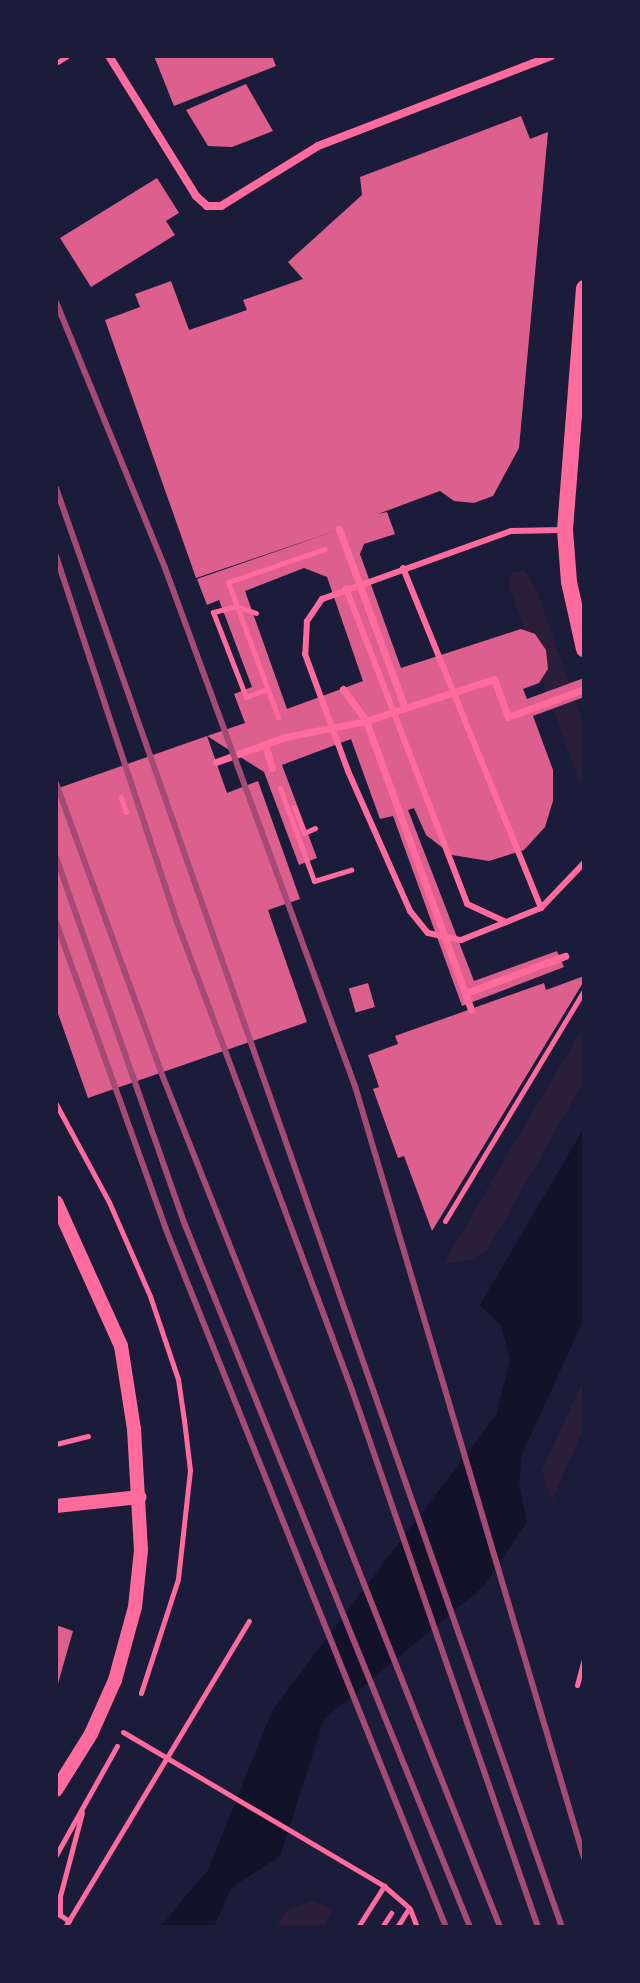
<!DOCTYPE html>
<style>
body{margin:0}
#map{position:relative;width:640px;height:1983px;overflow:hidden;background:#1b1b3a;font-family:"Golos Text",sans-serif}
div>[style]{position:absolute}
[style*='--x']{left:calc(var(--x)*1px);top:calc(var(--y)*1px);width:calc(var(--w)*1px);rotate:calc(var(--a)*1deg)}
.green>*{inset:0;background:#2a1e3b}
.water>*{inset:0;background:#12122b}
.building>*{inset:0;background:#dd5f8e;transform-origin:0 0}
.path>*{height:5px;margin:-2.5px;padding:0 2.5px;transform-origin:2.5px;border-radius:2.5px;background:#ff6b9d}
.service>*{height:6px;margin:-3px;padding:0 3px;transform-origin:3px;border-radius:3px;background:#ff6b9d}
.pedestrian>*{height:7px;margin:-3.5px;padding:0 3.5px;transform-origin:3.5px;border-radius:3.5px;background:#ff6b9d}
.minor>*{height:8px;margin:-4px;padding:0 4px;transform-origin:4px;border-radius:4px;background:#ff6b9d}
.tertiary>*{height:14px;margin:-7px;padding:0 7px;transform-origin:7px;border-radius:7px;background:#ff6b9d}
.secondary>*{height:16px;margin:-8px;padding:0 8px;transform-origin:8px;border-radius:8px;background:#ff6b9d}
.rail>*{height:6px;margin:-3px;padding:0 3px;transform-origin:3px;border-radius:3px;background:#a44b75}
span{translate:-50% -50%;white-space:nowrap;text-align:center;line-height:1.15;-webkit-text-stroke:8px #1b1b3a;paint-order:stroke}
.frame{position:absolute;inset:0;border:58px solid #1b1b3a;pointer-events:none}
</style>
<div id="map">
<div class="green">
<i style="clip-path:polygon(524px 570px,535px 586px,584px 725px,584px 795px,509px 587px,511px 573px)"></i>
<i style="clip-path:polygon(584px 1025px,584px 1081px,487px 1251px,471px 1260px,443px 1264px)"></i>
<i style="clip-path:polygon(584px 1378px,584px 1427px,552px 1501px,542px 1471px)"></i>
<i style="clip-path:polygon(312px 1901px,334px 1909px,323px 1927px,276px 1927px,286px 1911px)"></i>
</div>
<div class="water">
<i style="clip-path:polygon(584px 1128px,584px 1319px,522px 1454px,519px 1483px,527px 1522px,483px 1587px,324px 1719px,280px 1856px,231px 1888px,214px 1927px,160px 1927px,208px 1870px,273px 1709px,496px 1415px,510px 1360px,501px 1325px,480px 1305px)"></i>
</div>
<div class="building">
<i style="clip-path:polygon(154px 56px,272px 56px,276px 66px,174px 106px)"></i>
<i style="clip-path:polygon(246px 84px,273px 131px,232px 147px,208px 146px,186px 110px)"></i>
<i style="clip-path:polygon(evenodd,521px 116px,530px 139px,548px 132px,519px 448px,493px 496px,474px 503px,454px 501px,440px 491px,378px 514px,387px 512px,395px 534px,364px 544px,360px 554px,401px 668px,521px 629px,535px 634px,546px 650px,548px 669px,539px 683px,523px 689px,527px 699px,584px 678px,584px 697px,533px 716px,553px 770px,553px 801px,545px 827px,524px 850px,489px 861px,452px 855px,426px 835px,414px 808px,408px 810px,474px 981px,557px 951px,564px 967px,462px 1006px,393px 816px,380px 819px,351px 739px,282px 765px,317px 858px,299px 865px,264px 772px,207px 736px,245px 723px,234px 694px,252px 687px,219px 600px,207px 605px,197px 579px,338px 530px,196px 578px,105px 320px,140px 307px,135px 294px,171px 281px,189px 330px,247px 310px,243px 300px,303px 279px,288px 262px,362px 195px,360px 177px,521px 116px,304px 568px,327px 577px,363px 681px,287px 709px,245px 591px,304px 568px)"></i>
<i style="clip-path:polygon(157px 178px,179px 213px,166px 221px,175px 235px,91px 287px,60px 238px)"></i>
<i style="clip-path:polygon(207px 736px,227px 793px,258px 781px,300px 899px,268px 910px,307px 1022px,88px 1098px,56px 1008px,56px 789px)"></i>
<i style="clip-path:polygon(584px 976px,584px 981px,432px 1231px,404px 1156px,398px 1158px,373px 1089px,379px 1087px,368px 1055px,398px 1044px,395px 1036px,544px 983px,546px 990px)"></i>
<i style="left:368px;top:983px;width:25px;height:20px;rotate:74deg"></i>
<i style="clip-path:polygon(56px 1625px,73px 1631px,57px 1687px,56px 1686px)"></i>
</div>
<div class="path">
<i style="--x:56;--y:63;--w:13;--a:-32"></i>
<i style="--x:256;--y:613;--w:21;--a:-161"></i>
<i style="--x:236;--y:606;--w:24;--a:165"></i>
<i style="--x:213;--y:612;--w:91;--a:68.8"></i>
<i style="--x:246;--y:697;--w:22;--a:-21"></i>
<i style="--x:278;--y:717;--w:144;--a:-110.3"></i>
<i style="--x:228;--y:582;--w:102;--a:-18.8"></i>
<i style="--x:280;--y:788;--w:99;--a:69.9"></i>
<i style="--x:314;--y:881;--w:39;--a:-17"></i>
<i style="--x:121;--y:797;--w:16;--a:72"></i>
<i style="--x:294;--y:807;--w:28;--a:69"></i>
<i style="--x:304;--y:833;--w:12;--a:-24"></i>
<i style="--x:56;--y:1104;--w:111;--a:61.6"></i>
<i style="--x:109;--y:1202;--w:103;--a:66.4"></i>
<i style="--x:150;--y:1296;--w:88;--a:71.4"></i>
<i style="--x:178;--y:1379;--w:41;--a:81.7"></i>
<i style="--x:184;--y:1420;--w:50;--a:83.2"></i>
<i style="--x:190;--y:1470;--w:110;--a:96.3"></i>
<i style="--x:178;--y:1579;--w:120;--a:108"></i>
<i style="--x:445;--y:1221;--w:269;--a:-58.9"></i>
<i style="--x:56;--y:1444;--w:33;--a:-14"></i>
<i style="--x:577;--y:1685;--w:28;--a:-75"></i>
<i style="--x:123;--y:1732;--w:303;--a:30.5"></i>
<i style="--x:384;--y:1886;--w:33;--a:41"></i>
<i style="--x:409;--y:1908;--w:22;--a:122"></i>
<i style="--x:56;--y:1855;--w:125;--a:-60.8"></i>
<i style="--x:410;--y:1909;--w:19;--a:69"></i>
<i style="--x:69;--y:1921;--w:11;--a:-146"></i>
<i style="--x:60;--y:1915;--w:19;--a:-90"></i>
<i style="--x:60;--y:1896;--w:86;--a:-75.2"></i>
<i style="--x:65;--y:1927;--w:357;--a:-59"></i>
<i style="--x:358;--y:1927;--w:49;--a:-57.6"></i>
<i style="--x:382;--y:1927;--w:17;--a:-57"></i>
</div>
<div class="service">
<i style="--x:563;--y:530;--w:52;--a:178.9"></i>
<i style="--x:511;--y:531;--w:201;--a:160.2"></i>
<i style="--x:322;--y:599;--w:27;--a:124"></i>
<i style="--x:307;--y:621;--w:33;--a:93"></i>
<i style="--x:305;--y:654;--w:125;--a:69.8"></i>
<i style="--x:348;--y:771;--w:153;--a:66.1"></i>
<i style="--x:410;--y:911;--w:28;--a:51"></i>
<i style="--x:428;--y:933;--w:34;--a:12"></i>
<i style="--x:461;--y:940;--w:86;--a:-21.8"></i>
<i style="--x:541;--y:908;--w:62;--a:-46.3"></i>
<i style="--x:403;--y:568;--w:367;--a:67.9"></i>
<i style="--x:346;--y:588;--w:338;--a:69"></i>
<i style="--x:467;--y:904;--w:43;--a:24.8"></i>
</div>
<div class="pedestrian">
<i style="--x:339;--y:529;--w:191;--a:69.8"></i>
<i style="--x:343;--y:689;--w:39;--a:54"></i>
<i style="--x:366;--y:721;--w:307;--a:70"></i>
<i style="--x:265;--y:744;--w:25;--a:74"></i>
<i style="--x:216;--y:762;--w:73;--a:-19.9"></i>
<i style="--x:285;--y:737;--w:83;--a:-11.2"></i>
<i style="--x:366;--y:721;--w:135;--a:-18.2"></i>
<i style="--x:494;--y:679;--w:40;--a:69.8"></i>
<i style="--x:508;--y:717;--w:81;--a:-20.2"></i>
<i style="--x:466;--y:993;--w:106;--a:-20.5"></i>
</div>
<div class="minor">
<i style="--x:109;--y:56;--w:165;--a:58.1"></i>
<i style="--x:196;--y:196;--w:15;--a:42"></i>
<i style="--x:207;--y:206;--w:14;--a:0"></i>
<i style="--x:221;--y:206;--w:114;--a:-31.7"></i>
<i style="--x:318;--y:146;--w:250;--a:-21.1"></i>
</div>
<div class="tertiary">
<i style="--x:56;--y:1202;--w:158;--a:65.7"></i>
<i style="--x:121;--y:1346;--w:84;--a:81.1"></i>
<i style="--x:134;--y:1429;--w:121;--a:86.7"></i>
<i style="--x:141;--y:1550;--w:57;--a:96"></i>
<i style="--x:135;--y:1607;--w:76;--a:105.3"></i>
<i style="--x:115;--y:1680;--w:59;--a:114"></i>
<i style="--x:91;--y:1734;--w:66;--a:122"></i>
<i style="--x:56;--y:1506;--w:84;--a:-6.1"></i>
</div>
<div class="secondary">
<i style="--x:584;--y:288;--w:243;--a:94.5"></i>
<i style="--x:565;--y:530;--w:52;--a:85.6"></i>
<i style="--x:569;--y:582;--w:69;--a:77.4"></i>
</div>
<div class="rail">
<i style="--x:56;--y:302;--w:287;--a:67.7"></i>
<i style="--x:165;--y:568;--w:552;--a:69.86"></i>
<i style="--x:355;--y:1086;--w:805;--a:73.48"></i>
<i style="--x:56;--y:488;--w:1525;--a:70.63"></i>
<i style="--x:56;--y:556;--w:385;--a:71.7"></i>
<i style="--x:177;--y:922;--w:500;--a:69.5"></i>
<i style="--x:352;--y:1390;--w:568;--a:70.9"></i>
<i style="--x:56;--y:783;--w:307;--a:70"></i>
<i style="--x:161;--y:1072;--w:920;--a:68.37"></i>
<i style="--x:56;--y:857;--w:390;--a:70.7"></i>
<i style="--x:185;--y:1225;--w:758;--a:67.9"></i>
<i style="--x:56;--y:922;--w:329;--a:70.3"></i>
<i style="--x:167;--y:1232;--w:749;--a:68.13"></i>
</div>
<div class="frame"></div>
</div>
